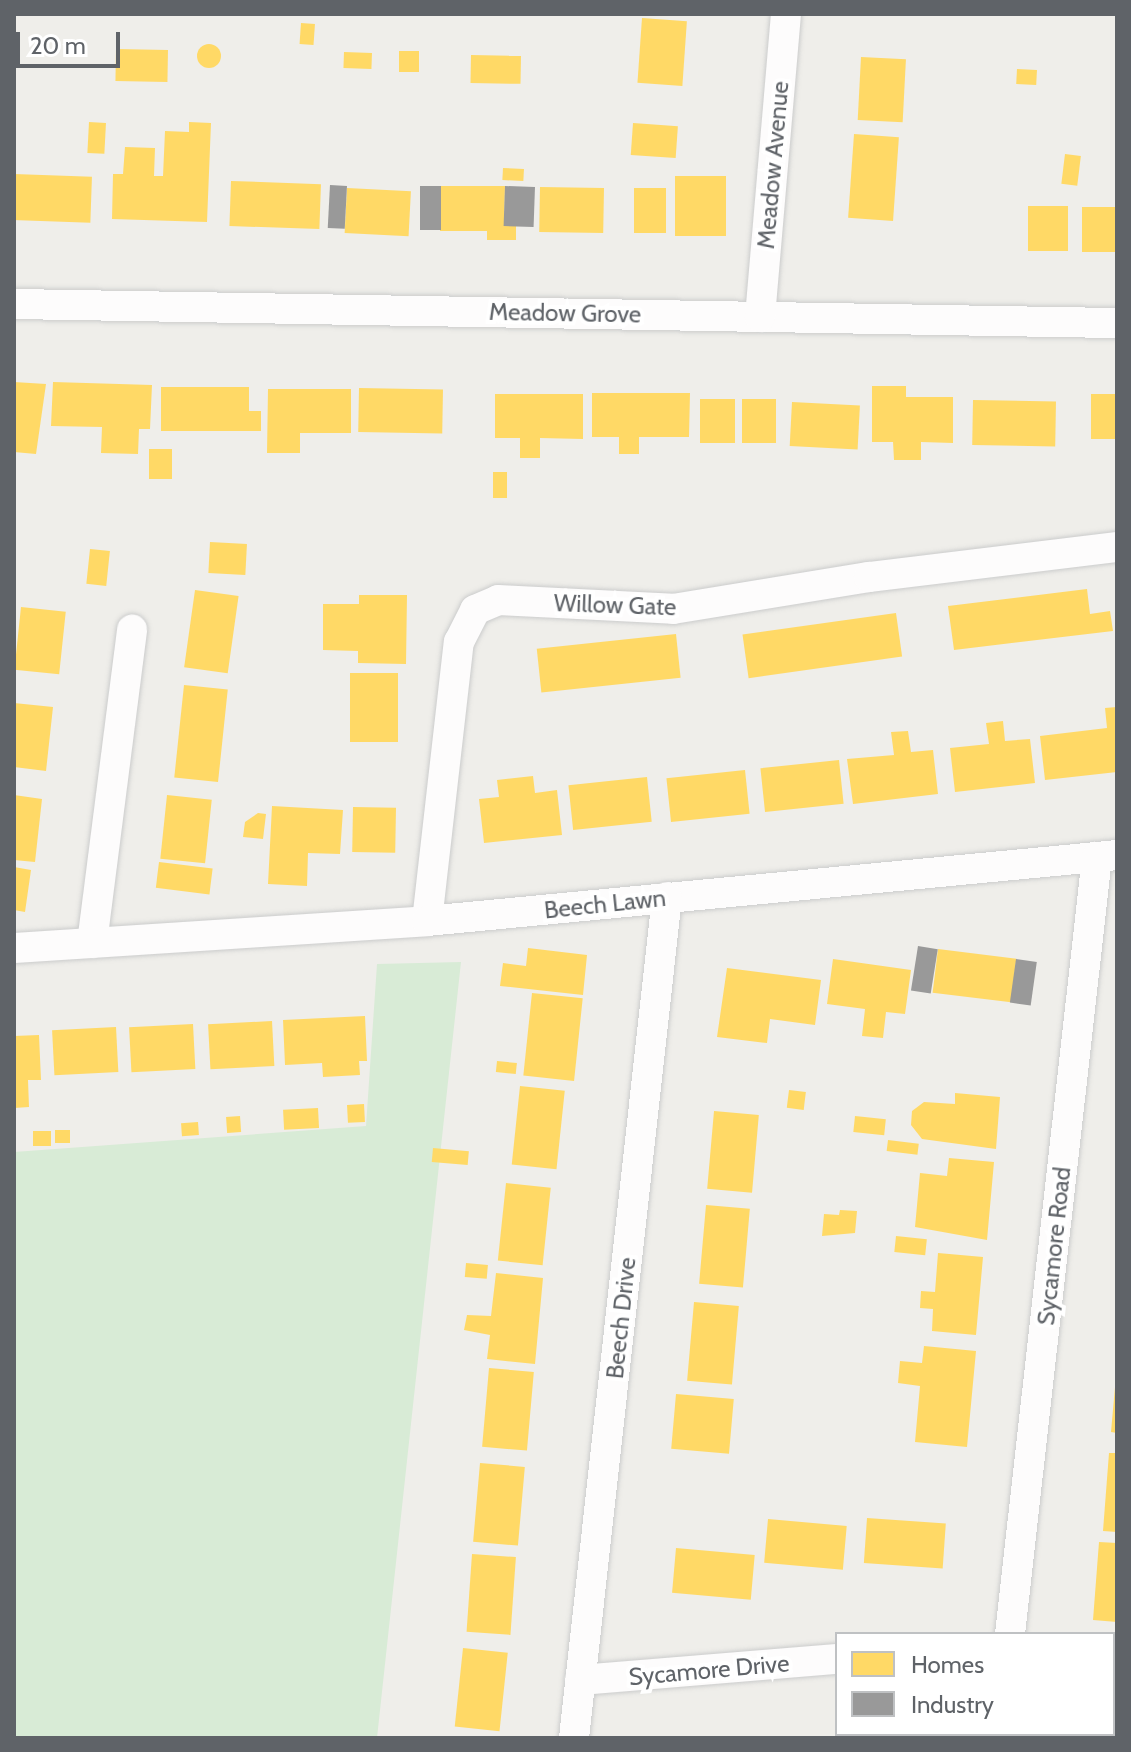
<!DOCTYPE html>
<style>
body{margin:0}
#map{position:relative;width:1131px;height:1752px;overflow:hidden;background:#efeeea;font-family:Cabin,sans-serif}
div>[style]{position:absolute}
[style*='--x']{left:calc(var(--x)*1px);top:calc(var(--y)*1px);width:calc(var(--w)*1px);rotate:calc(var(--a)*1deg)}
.green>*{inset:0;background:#d8ebd6}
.homes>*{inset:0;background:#ffd966;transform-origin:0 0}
.round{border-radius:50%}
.industry>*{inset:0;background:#999;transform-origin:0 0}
.roads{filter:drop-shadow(0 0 2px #cbcccc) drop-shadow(0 0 2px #cbcccc)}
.street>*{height:30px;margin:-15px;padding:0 15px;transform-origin:15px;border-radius:15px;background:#fdfcfc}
span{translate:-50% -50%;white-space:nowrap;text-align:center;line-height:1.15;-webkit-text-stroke:8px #fff;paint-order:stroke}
.street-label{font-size:24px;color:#5f6368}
.frame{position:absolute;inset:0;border:16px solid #5f6368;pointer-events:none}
.legend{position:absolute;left:835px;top:1632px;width:280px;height:104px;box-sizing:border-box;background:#fff;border:2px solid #bfc1c3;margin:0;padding:10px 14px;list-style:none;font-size:24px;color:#5f6368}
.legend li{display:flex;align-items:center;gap:16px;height:40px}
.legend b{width:40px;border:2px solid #bfc1c3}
.scale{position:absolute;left:16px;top:32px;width:104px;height:36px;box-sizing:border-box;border:4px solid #5f6368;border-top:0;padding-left:10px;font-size:24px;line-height:28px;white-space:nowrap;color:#5f6368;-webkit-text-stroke:6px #fff;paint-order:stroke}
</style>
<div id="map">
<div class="green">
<i style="clip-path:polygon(461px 962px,377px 1738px,14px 1738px,14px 1152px,366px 1126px,377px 964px)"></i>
</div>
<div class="homes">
<i style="left:642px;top:18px;width:45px;height:65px;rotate:4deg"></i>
<i style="left:301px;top:23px;width:14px;height:21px;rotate:4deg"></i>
<i class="round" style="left:197px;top:44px;width:24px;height:24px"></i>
<i style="left:116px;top:49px;width:52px;height:32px;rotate:1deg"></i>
<i style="left:399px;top:51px;width:20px;height:21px"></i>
<i style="left:344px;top:52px;width:28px;height:16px;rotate:2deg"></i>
<i style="left:471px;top:55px;width:50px;height:28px;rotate:1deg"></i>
<i style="left:861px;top:57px;width:45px;height:63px;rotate:3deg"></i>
<i style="left:1017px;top:69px;width:20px;height:15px;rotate:3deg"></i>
<i style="left:89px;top:122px;width:17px;height:31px;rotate:3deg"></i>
<i style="clip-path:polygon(189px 122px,211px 123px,207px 222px,112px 219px,113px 174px,123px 174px,125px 147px,155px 148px,154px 176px,163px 176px,165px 131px,189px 132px)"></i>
<i style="left:633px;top:123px;width:45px;height:32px;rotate:4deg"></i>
<i style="left:854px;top:134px;width:45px;height:84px;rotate:4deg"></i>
<i style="left:1065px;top:154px;width:16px;height:30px;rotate:7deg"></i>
<i style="left:503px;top:168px;width:21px;height:12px;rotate:3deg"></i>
<i style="left:14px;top:174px;width:78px;height:46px;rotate:2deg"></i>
<i style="left:675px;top:176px;width:51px;height:60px"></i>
<i style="left:231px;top:181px;width:90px;height:45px;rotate:2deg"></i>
<i style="clip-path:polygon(441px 186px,505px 186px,504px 226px,516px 226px,516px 240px,487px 240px,487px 231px,440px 231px)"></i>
<i style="left:540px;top:187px;width:64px;height:45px;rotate:1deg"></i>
<i style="left:347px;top:188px;width:64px;height:45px;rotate:3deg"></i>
<i style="left:634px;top:188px;width:32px;height:45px"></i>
<i style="left:1028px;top:206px;width:40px;height:45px"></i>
<i style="left:1117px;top:207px;width:45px;height:35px;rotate:90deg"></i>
<i style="clip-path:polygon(14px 382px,46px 384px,36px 454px,14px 452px)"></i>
<i style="clip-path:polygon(53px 382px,152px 385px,150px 429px,139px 429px,138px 454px,101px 453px,102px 427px,51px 426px)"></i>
<i style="clip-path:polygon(872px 386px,906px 386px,906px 397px,953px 397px,953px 443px,921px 442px,921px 460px,894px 460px,893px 442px,872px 442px)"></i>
<i style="clip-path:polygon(161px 387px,249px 387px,249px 411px,261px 411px,261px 431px,161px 431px)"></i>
<i style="left:359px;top:388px;width:84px;height:44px;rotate:1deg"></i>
<i style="clip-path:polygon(268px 389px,351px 389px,351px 433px,300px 433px,300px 453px,267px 453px)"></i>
<i style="clip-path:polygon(592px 393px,690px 393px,689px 437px,639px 437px,639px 454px,619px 454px,619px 437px,592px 437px)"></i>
<i style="clip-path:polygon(495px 394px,583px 394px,583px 439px,540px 438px,540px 458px,520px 458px,520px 438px,495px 438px)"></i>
<i style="left:1091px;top:394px;width:26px;height:45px"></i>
<i style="left:700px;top:399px;width:35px;height:44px"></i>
<i style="left:742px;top:399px;width:34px;height:44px"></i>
<i style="left:973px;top:400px;width:83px;height:45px;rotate:1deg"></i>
<i style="left:792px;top:402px;width:68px;height:44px;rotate:3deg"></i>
<i style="left:149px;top:449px;width:23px;height:30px"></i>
<i style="left:493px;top:472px;width:14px;height:26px"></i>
<i style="left:210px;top:542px;width:37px;height:31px;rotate:3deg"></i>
<i style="left:90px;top:549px;width:20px;height:35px;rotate:6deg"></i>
<i style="clip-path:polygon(1087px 589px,1090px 614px,1110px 611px,1113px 631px,954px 650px,948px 606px)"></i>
<i style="left:195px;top:590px;width:44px;height:78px;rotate:8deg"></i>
<i style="clip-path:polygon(359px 595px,407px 595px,406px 664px,358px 663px,358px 651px,323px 650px,323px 604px,359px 604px)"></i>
<i style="left:21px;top:607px;width:45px;height:63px;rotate:6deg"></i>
<i style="left:896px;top:613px;width:44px;height:155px;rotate:82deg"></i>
<i style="left:676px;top:634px;width:44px;height:140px;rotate:84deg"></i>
<i style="left:350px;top:673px;width:48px;height:69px"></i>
<i style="left:184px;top:685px;width:44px;height:93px;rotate:6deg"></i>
<i style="clip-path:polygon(14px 703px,53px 707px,46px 771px,14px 767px)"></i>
<i style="clip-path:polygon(1117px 707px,1117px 772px,1045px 780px,1040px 736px,1107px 728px,1105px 708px)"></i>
<i style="clip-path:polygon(1003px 721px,1005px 741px,1030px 739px,1035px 783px,955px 792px,950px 748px,989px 744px,986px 723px)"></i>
<i style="clip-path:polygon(908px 731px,911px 752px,933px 750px,938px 794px,853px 804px,847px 759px,894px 755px,891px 732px)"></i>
<i style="left:839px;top:760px;width:44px;height:79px;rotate:84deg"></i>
<i style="left:745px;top:770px;width:44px;height:79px;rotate:84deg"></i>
<i style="clip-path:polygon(533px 776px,535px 793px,557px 790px,562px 835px,484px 843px,479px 799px,499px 797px,497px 780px)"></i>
<i style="left:647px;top:777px;width:45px;height:79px;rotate:84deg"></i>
<i style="clip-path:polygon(14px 795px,42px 799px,35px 862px,14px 860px)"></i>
<i style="left:167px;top:795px;width:45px;height:64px;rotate:6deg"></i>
<i style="clip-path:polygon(272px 806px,343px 810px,340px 854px,308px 853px,307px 886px,268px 884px)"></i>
<i style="left:353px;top:807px;width:43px;height:45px;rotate:1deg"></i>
<i style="clip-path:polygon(258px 813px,266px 814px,263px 839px,243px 837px,245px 822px)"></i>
<i style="left:159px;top:862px;width:54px;height:26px;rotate:7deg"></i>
<i style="clip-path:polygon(14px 867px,31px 870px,25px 912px,14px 910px)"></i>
<i style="clip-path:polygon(528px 948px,587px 955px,583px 995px,500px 986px,503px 963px,526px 966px)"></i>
<i style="left:938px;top:949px;width:79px;height:44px;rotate:7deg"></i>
<i style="clip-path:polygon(833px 959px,911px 970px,905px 1014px,886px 1012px,883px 1038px,862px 1036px,865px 1009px,827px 1004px)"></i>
<i style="clip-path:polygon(727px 968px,821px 980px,815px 1025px,770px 1019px,767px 1043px,717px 1037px)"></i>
<i style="left:532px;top:993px;width:51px;height:83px;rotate:6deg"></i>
<i style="clip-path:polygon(365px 1016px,367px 1061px,359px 1061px,360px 1075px,323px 1077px,322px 1063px,285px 1065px,283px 1020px)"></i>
<i style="left:272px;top:1021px;width:45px;height:64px;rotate:87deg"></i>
<i style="left:193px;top:1024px;width:45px;height:64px;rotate:87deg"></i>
<i style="left:116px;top:1027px;width:45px;height:64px;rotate:87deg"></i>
<i style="clip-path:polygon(39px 1035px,41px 1080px,28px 1080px,29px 1107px,14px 1108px,14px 1036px)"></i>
<i style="left:497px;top:1061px;width:20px;height:11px;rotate:6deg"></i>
<i style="left:520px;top:1086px;width:45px;height:79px;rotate:6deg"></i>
<i style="left:789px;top:1090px;width:17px;height:18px;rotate:7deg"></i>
<i style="clip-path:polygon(955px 1093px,1000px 1097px,996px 1149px,922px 1139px,911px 1125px,912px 1111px,924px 1102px,955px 1104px)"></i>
<i style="left:364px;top:1104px;width:18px;height:17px;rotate:87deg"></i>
<i style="left:318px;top:1108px;width:20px;height:35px;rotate:87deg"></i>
<i style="left:714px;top:1111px;width:45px;height:78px;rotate:5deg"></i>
<i style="left:240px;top:1116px;width:16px;height:14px;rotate:86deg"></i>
<i style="left:855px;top:1116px;width:31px;height:16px;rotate:6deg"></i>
<i style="left:198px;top:1122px;width:13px;height:17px;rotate:86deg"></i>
<i style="left:70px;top:1130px;width:13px;height:15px;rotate:90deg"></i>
<i style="left:33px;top:1131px;width:18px;height:15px"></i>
<i style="left:888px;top:1140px;width:31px;height:11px;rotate:7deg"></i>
<i style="left:433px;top:1148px;width:36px;height:14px;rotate:5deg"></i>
<i style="clip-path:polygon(949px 1158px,994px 1162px,987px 1240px,915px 1227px,920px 1173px,947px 1176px)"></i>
<i style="left:506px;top:1183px;width:45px;height:78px;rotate:6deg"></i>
<i style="left:706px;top:1205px;width:44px;height:79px;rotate:5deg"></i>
<i style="clip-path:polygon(840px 1210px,857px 1211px,855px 1233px,822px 1236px,824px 1214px,839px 1215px)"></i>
<i style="left:896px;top:1236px;width:31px;height:16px;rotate:6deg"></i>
<i style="clip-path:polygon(938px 1253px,983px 1257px,976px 1335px,932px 1331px,933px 1309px,920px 1308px,921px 1291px,935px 1292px)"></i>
<i style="left:466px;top:1263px;width:22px;height:14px;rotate:5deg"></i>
<i style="clip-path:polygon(496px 1273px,543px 1278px,535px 1364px,487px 1359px,490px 1335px,464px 1330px,467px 1315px,491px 1316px)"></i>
<i style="left:694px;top:1302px;width:45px;height:79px;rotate:5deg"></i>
<i style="clip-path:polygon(924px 1346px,976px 1351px,967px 1447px,915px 1442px,920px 1386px,898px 1383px,900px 1361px,922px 1363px)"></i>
<i style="left:489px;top:1368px;width:45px;height:79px;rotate:5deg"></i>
<i style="clip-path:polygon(1115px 1387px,1117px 1387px,1117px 1433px,1111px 1432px)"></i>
<i style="left:676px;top:1394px;width:58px;height:55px;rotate:5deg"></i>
<i style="clip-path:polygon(1109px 1453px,1117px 1453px,1117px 1532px,1103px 1531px)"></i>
<i style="left:480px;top:1463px;width:45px;height:79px;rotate:5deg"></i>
<i style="left:867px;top:1518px;width:79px;height:45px;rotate:4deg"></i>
<i style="left:768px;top:1519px;width:79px;height:44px;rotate:5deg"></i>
<i style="clip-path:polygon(1099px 1542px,1117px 1543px,1117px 1622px,1093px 1620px)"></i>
<i style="left:676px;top:1548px;width:79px;height:45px;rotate:5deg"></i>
<i style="left:472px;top:1554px;width:44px;height:78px;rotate:4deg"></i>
<i style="left:1113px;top:1643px;width:4px;height:79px"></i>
<i style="left:463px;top:1648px;width:45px;height:79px;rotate:6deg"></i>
</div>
<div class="industry">
<i style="left:330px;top:185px;width:17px;height:43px;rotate:3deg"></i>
<i style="left:420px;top:186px;width:21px;height:44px"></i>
<i style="left:505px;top:186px;width:30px;height:40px;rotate:2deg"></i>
<i style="left:918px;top:946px;width:20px;height:45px;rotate:9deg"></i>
<i style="left:1016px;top:959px;width:21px;height:44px;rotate:8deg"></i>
</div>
<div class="roads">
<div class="street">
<i style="--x:14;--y:304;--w:1103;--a:0.99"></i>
<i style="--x:760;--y:317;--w:304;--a:-85.1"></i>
<i style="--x:427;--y:921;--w:281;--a:-83.5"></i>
<i style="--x:459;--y:642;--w:36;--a:-63"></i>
<i style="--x:475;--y:610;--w:25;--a:-23"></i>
<i style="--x:498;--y:600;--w:175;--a:2.9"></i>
<i style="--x:673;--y:609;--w:199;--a:-9.3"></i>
<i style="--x:869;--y:577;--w:250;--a:-6.9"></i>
<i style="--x:92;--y:943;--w:316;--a:-82.7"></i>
<i style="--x:14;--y:948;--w:414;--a:-3.7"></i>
<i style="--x:427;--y:921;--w:693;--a:-5.46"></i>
<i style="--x:1010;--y:1634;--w:782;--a:-83.61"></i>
<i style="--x:580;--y:1680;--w:258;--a:-4.7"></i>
<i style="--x:574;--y:1738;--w:846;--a:-83.69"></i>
<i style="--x:1001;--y:1738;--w:4;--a:-90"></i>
</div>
</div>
<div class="street-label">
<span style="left:773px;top:165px;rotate:-85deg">Meadow Avenue</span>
<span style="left:565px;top:313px;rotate:1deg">Meadow Grove</span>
<span style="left:615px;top:605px;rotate:2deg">Willow Gate</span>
<span style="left:605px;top:904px;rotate:-6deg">Beech Lawn</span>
<span style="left:1054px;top:1246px;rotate:-84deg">Sycamore Road</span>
<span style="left:621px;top:1318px;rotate:-84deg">Beech Drive</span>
<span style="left:709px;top:1670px;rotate:-5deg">Sycamore Drive</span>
</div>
<div class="frame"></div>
<ul class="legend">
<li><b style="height:22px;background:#ffd966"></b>Homes</li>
<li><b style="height:22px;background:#999"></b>Industry</li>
</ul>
<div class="scale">20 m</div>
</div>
